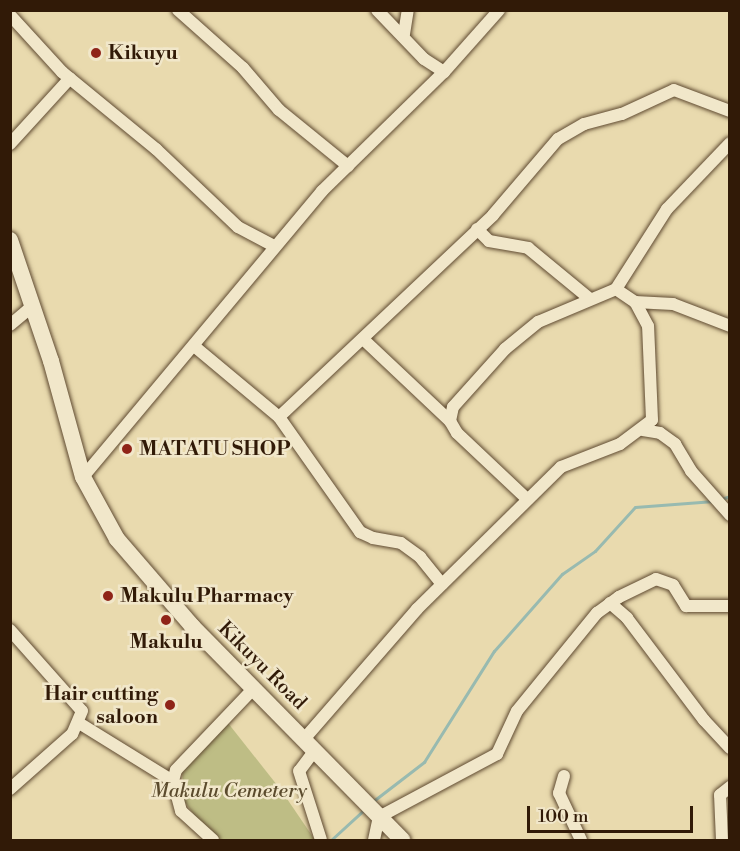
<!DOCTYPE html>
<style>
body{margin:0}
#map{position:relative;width:740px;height:851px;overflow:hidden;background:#e9daae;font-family:"Libre Bodoni",serif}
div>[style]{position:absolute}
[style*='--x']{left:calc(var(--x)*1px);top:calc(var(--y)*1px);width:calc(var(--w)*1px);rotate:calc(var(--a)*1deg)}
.green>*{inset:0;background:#bebd85}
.stream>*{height:3px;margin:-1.5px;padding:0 1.5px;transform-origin:1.5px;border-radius:1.5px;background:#98bab0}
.roads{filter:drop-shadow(0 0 2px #5f4a31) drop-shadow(0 0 2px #5f4a31)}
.minor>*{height:12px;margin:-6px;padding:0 6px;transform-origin:6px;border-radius:6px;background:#f1e7ca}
.secondary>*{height:16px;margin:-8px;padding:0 8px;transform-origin:8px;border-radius:8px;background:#f1e7ca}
.dots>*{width:16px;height:16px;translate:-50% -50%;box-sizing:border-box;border:3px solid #f1e7ca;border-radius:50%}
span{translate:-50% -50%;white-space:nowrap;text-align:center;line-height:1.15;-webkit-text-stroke:5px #f1e7ca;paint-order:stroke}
.poi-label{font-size:20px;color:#311a07;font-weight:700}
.left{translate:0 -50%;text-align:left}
.right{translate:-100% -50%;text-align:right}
.street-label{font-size:20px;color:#311a07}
.park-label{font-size:20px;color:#5b4b2d;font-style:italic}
.frame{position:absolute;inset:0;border:12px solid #311a07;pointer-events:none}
.scale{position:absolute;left:527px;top:806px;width:166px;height:27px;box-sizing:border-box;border:3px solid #311a07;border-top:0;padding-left:8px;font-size:18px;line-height:21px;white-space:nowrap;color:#311a07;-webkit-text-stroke:4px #f1e7ca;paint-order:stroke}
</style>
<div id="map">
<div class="green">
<i style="clip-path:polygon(228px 723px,281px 790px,315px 840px,221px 840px,202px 825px,184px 801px,182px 769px)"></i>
</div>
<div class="stream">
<i style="--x:721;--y:499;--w:9;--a:-18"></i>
<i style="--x:372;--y:802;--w:66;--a:-37.6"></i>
<i style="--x:424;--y:762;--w:131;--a:-57.8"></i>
<i style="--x:494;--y:651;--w:103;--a:-48.6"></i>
<i style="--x:562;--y:574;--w:40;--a:-34.9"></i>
<i style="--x:595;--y:551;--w:59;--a:-47.7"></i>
<i style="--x:635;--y:507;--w:79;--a:-4.3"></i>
<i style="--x:331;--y:840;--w:46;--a:-42.4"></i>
</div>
<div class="roads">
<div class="minor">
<i style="--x:178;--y:10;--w:87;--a:41.7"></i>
<i style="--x:243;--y:68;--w:55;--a:49.4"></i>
<i style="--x:279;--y:110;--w:89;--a:39.1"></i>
<i style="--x:377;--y:10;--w:68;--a:46.2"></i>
<i style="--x:424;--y:59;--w:24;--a:33"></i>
<i style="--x:10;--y:15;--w:77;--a:47.6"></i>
<i style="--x:62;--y:72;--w:122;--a:39.3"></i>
<i style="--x:156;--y:149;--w:113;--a:43.6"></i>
<i style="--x:238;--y:227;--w:41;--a:27.8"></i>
<i style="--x:404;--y:34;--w:24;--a:-81"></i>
<i style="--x:10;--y:144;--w:89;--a:-47.7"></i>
<i style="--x:477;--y:229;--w:17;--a:45"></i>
<i style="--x:489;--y:241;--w:40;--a:10"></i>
<i style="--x:528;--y:248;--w:80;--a:39.4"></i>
<i style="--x:635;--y:302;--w:38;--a:3"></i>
<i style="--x:673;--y:304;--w:61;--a:21.1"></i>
<i style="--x:10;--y:325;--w:30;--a:-40"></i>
<i style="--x:363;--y:339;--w:120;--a:43.3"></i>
<i style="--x:194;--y:346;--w:111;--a:39.9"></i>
<i style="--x:279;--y:417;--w:141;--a:54.8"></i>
<i style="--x:360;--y:532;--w:14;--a:25"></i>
<i style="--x:373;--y:538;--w:28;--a:10"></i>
<i style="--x:401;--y:543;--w:24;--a:36"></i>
<i style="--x:420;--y:557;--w:35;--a:51"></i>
<i style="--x:279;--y:417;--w:294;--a:-43.3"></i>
<i style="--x:493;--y:215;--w:100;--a:-49.5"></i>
<i style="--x:558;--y:139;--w:30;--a:-30"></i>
<i style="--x:584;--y:124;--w:39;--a:-15"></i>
<i style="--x:622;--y:114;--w:57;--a:-24.8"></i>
<i style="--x:674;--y:90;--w:60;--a:20.6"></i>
<i style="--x:643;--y:430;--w:17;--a:10"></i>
<i style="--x:660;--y:433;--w:19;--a:36"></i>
<i style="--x:675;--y:444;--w:31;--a:59"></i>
<i style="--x:691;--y:471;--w:59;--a:48.4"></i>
<i style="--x:83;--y:477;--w:373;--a:-50.1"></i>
<i style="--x:322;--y:191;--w:170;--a:-44.3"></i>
<i style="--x:444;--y:72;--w:83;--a:-48.4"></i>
<i style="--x:527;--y:499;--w:96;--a:-136.7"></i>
<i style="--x:457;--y:433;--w:14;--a:-120"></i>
<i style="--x:450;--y:421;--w:14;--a:-78"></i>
<i style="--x:453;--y:407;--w:78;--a:-48.1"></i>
<i style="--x:505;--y:349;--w:43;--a:-39.3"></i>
<i style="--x:538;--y:322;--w:85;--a:-22.9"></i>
<i style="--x:616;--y:289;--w:95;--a:-57.5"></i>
<i style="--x:667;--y:209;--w:91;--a:-46.3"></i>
<i style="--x:610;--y:603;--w:23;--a:41"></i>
<i style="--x:627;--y:618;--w:128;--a:53"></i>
<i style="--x:704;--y:720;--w:38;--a:47"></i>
<i style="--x:10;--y:630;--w:108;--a:48.4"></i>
<i style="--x:82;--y:711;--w:25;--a:113"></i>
<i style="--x:72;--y:734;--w:83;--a:138.4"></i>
<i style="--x:79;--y:723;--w:110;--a:31.7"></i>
<i style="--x:305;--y:738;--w:171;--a:-49"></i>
<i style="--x:417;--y:609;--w:202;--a:-44.6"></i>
<i style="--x:561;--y:467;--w:63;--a:-21.3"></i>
<i style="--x:620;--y:444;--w:40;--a:-37"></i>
<i style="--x:652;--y:420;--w:94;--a:-92.4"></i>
<i style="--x:648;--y:326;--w:27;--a:-118"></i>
<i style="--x:635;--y:302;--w:23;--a:-146"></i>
<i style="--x:315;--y:750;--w:26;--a:127"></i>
<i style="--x:299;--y:771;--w:72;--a:72.3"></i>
<i style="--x:564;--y:776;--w:18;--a:106"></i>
<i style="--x:559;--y:793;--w:52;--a:64.9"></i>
<i style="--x:213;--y:840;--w:43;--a:-137.8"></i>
<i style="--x:181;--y:811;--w:31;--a:-105"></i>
<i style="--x:173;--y:781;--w:11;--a:-75"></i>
<i style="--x:176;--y:770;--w:113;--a:-46.4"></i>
<i style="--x:374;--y:840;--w:24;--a:-78"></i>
<i style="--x:379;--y:817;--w:134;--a:-28.1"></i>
<i style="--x:497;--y:754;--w:47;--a:-65.1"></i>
<i style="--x:517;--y:711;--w:127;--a:-50.8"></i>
<i style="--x:597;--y:613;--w:27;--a:-36"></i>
<i style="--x:619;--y:597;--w:41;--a:-25.9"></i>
<i style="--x:656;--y:579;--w:18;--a:19"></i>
<i style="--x:673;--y:585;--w:25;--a:58"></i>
<i style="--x:686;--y:606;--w:44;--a:0"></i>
<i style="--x:722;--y:840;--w:45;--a:-92.5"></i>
<i style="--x:720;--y:795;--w:13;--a:-39"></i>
</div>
<div class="secondary">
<i style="--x:10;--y:240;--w:128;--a:71.3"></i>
<i style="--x:51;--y:361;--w:120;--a:74.6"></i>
<i style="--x:83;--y:477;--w:71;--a:61.3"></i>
<i style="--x:117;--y:539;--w:115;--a:49.2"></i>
<i style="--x:192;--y:626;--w:300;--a:45.5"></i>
</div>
</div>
<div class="dots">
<i style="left:96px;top:53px;background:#8f2418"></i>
<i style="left:127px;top:449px;background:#8f2418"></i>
<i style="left:108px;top:596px;background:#8f2418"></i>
<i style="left:166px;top:620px;background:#8f2418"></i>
<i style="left:170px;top:705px;background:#8f2418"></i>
</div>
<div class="poi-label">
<span class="left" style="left:108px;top:53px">Kikuyu</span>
<span class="left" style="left:139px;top:449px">MATATU SHOP</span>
<span class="left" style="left:120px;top:596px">Makulu Pharmacy</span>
<span style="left:166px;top:642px">Makulu</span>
<span class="right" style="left:158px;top:706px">Hair cutting<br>saloon</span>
</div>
<div class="street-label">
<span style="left:262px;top:666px;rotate:45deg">Kikuyu Road</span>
</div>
<div class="park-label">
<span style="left:229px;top:791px">Makulu Cemetery</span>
</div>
<div class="frame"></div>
<div class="scale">100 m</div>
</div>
